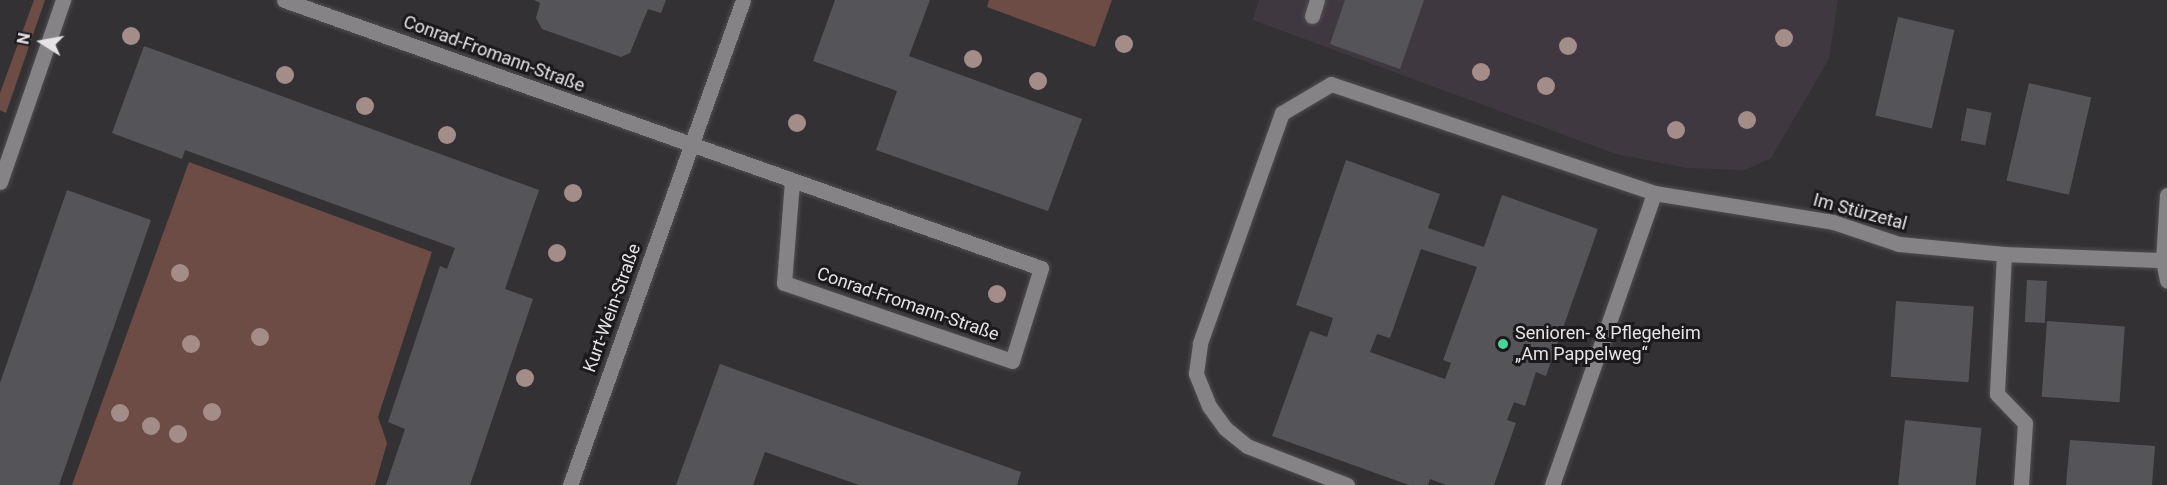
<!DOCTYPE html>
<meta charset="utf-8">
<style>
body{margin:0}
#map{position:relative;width:2167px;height:485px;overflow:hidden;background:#343134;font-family:Roboto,sans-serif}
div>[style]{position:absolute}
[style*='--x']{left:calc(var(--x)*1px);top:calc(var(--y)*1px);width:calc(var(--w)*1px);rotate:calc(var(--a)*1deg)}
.built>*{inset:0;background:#403840}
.green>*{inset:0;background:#6c4c45}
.building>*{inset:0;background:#555559;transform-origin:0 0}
.roads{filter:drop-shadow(0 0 2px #504e50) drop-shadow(0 0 2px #504e50)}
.minor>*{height:15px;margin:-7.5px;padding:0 7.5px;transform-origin:7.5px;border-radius:7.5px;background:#868386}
.trees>*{width:18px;height:18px;margin:-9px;border-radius:50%;background:#a48c89}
.dots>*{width:16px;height:16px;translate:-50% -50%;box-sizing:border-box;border:3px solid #1b191b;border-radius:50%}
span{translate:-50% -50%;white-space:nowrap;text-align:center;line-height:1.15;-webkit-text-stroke:6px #1b191b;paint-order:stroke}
.street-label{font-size:18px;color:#e5e3e5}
.poi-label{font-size:18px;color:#e5e3e5}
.left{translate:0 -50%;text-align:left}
.north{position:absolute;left:12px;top:12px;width:60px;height:60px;-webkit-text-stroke:4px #1b191b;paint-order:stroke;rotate:281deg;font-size:16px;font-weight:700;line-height:24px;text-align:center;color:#e5e3e5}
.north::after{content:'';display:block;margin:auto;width:21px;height:27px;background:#e5e3e5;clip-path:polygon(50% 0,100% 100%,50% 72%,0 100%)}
</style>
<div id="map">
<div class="built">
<i style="clip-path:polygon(1259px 0,1838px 0,1829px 59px,1771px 158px,1745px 170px,1687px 168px,1616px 154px,1253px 20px)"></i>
</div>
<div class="green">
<i style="clip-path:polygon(34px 0,45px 0,6px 113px,0 110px,0 93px)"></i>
<i style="clip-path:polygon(989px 0,1112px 0,1095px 47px,987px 7px)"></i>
<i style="clip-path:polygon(189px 162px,432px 252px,378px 417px,387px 443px,375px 485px,72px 485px)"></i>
</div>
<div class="building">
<i style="clip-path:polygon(534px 0,666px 0,661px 13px,648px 9px,630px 53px,621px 57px,542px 29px,536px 18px,540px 3px)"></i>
<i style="clip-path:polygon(835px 0,930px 0,909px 56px,1082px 119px,1048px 211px,876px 150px,897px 91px,813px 61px)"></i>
<i style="clip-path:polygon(1345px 0,1424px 0,1400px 69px,1330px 44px)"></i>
<i style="left:1898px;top:17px;width:58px;height:101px;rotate:13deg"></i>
<i style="clip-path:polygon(144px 46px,539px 190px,505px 289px,533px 299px,470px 485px,386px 485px,405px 429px,388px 422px,440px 266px,447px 269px,455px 248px,185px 150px,182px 159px,112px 133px)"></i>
<i style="left:2029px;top:83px;width:64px;height:100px;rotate:13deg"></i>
<i style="left:1967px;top:108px;width:25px;height:33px;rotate:11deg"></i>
<i style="clip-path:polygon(evenodd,1346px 160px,1440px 194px,1428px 228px,1484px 247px,1502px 195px,1598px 229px,1546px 376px,1536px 372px,1525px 406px,1514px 402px,1507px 420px,1516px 423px,1494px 485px,1446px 485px,1430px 479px,1428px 485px,1409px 485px,1272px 436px,1310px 331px,1327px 337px,1333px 318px,1296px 305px,1346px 160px,1421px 249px,1477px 267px,1443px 360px,1451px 363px,1445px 379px,1370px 352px,1377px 334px,1390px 338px,1421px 249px)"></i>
<i style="clip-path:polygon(67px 190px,151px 220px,59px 485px,0 485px,0 383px)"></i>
<i style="left:2027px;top:280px;width:20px;height:42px;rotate:3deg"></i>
<i style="left:1896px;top:301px;width:78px;height:76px;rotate:4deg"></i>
<i style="left:2047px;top:321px;width:78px;height:76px;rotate:4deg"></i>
<i style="clip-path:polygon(720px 364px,1021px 472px,1017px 485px,859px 485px,765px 452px,753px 485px,676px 485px)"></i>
<i style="left:1905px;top:420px;width:77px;height:65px;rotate:6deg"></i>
<i style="clip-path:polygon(2070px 440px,2155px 446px,2152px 485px,2066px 485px)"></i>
</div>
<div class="roads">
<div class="minor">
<i style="--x:284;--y:0;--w:803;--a:19.5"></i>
<i style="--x:1041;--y:268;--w:97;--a:107.3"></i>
<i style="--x:1012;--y:361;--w:241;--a:-161.1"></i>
<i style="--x:784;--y:283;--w:102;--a:-85.5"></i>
<i style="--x:1312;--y:16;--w:17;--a:-73"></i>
<i style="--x:0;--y:182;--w:193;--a:-70.9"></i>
<i style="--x:2167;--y:195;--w:65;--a:93.5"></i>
<i style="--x:2163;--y:260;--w:21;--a:79"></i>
<i style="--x:2004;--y:254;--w:140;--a:92.9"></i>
<i style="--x:1997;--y:394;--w:40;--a:46"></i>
<i style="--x:2025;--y:423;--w:62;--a:93.7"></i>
<i style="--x:570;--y:485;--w:515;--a:-70.37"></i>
<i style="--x:1347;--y:485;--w:107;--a:-158.7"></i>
<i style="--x:1247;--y:446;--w:28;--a:-141"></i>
<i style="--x:1225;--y:428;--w:27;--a:-126"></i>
<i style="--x:1209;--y:406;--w:35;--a:-112"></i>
<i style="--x:1196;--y:373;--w:30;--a:-82"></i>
<i style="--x:1200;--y:343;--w:244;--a:-70.4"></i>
<i style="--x:1282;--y:113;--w:57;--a:-30.6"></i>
<i style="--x:1331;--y:84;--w:341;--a:18.6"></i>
<i style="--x:1654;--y:193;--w:181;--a:9.2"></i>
<i style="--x:1833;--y:222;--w:70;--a:18.4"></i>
<i style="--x:1899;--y:244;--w:105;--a:5.4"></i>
<i style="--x:2004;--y:254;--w:159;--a:2.2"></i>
<i style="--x:1552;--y:485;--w:309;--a:-70.7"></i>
</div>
</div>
<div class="trees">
<i style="left:131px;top:36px"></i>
<i style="left:1784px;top:38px"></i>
<i style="left:1124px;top:44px"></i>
<i style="left:1568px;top:46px"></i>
<i style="left:973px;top:59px"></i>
<i style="left:1481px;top:72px"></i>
<i style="left:285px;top:75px"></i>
<i style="left:1038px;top:81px"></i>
<i style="left:1546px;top:86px"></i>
<i style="left:365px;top:106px"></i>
<i style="left:1747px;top:120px"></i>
<i style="left:797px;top:123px"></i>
<i style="left:1676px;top:130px"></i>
<i style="left:447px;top:135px"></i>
<i style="left:573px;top:193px"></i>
<i style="left:557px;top:253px"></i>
<i style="left:180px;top:273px"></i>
<i style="left:997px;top:294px"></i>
<i style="left:260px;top:337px"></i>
<i style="left:191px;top:344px"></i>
<i style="left:525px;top:378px"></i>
<i style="left:212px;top:412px"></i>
<i style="left:120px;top:413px"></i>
<i style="left:151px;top:426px"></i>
<i style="left:178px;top:434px"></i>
</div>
<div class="dots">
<i style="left:1503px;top:344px;background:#4cd39a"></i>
</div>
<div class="street-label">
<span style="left:494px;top:54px;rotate:20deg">Conrad-Fromann-Straße</span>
<span style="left:1860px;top:212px;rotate:15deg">Im Stürzetal</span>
<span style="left:908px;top:304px;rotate:19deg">Conrad-Fromann-Straße</span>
<span style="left:612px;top:308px;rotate:-70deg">Kurt-Wein-Straße</span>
</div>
<div class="poi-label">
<span class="left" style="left:1515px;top:344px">Senioren- &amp; Pflegeheim<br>„Am Pappelweg“</span>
</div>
<div class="north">N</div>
</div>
